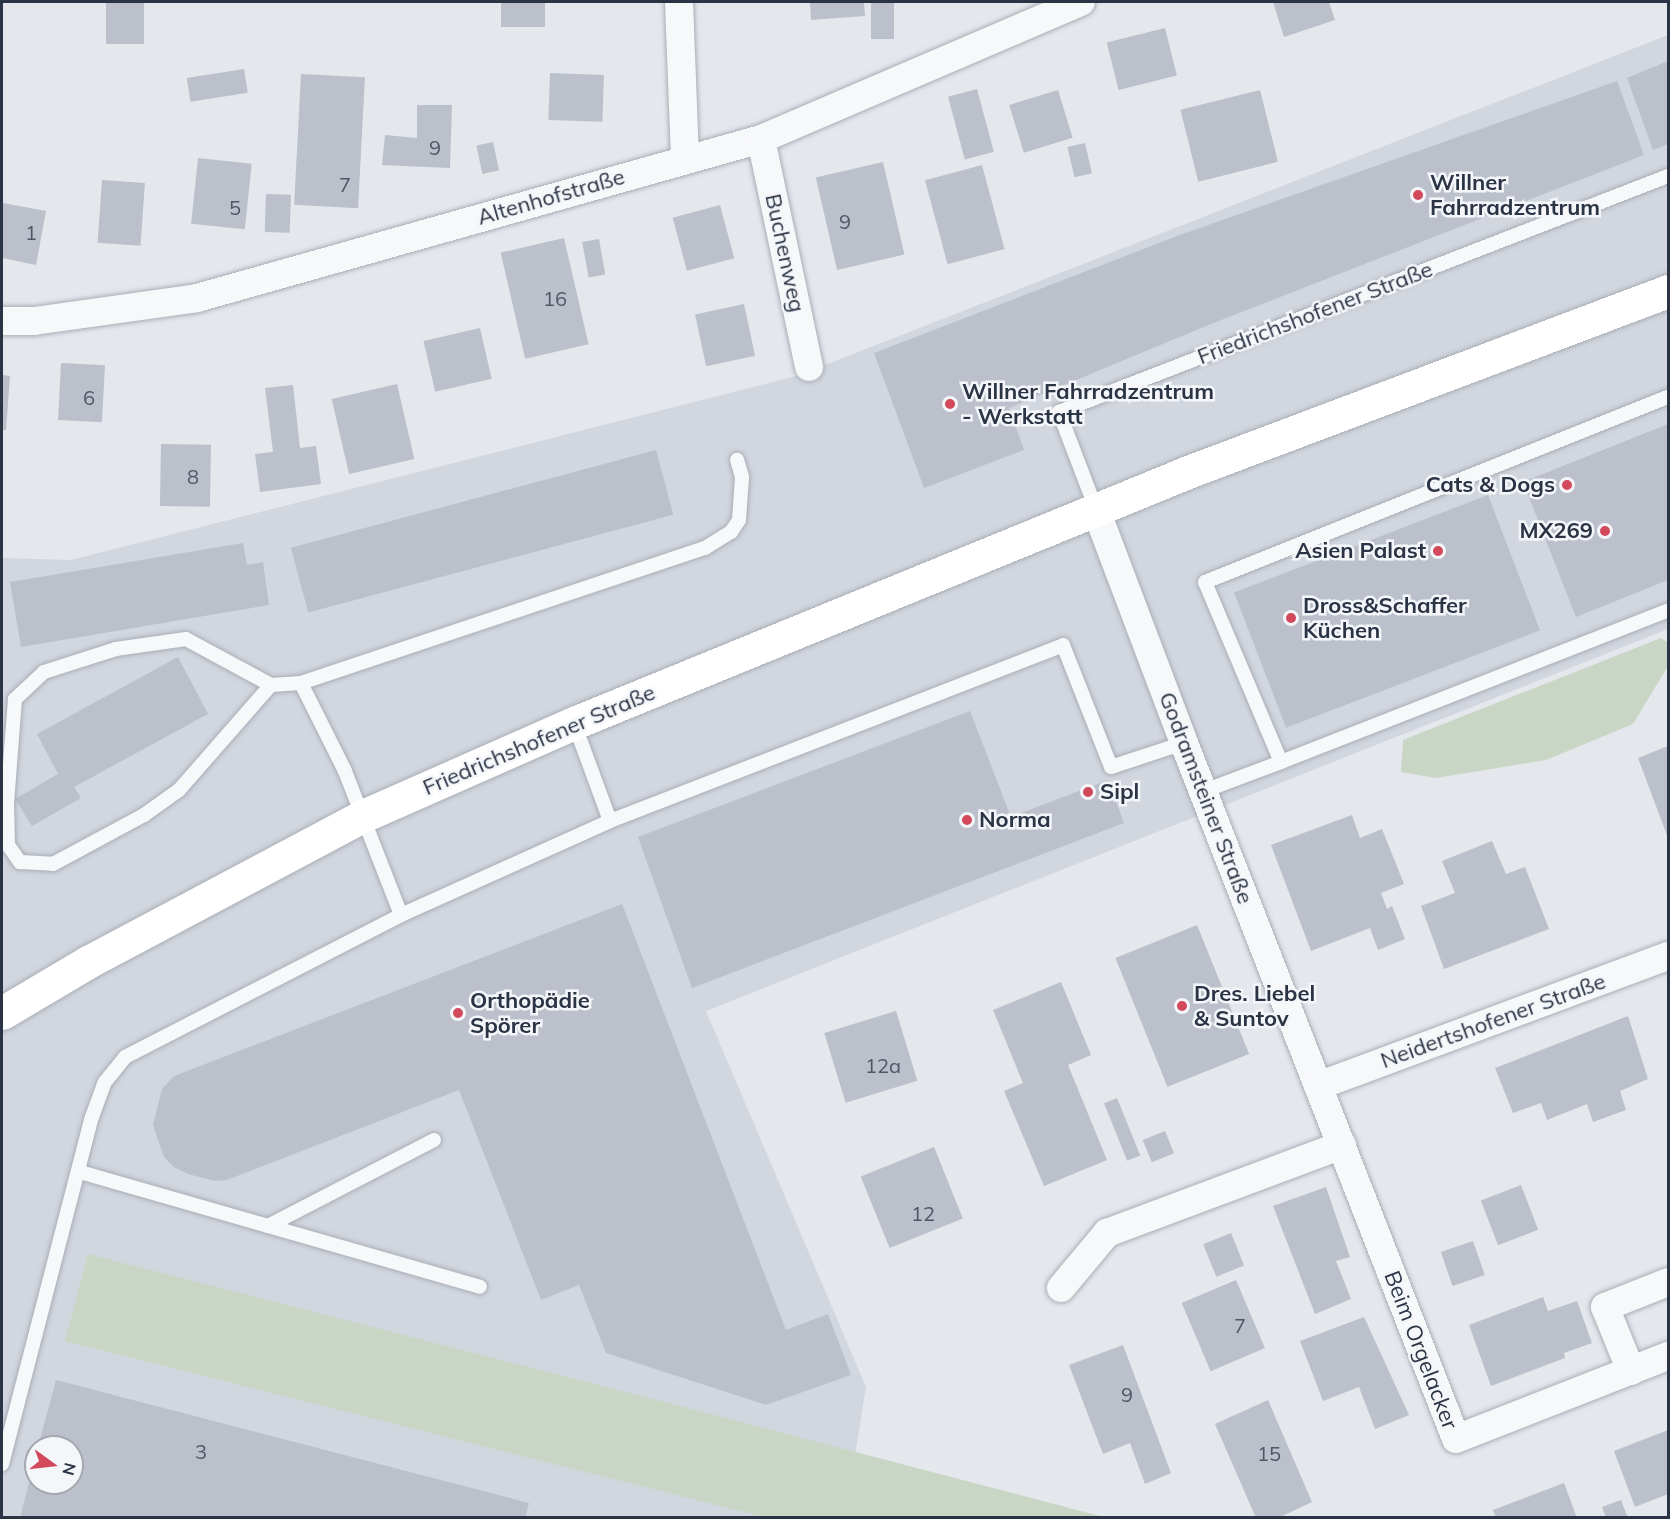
<!DOCTYPE html>
<meta charset="utf-8">
<style>
body{margin:0}
#map{position:relative;width:1670px;height:1519px;overflow:hidden;background:#e4e7ec;font-family:Mulish,sans-serif}
div>[style]{position:absolute}
[style*='--x']{left:calc(var(--x)*1px);top:calc(var(--y)*1px);width:calc(var(--w)*1px);rotate:calc(var(--a)*1deg)}
.built>*{inset:0;background:#d2d6de}
.green>*{inset:0;background:#c9d6c5}
.building>*{inset:0;background:#bbc0ca;transform-origin:0 0}
.roads{filter:drop-shadow(0 0 2px #a9aeb7) drop-shadow(0 0 2px #a9aeb7)}
.lane>*{height:14px;margin:-7px;padding:0 7px;transform-origin:7px;border-radius:7px;background:#f7f8fa}
.street>*{height:28px;margin:-14px;padding:0 14px;transform-origin:14px;border-radius:14px;background:#f7f8fa}
.primary>*{height:33px;margin:-16.5px;padding:0 16.5px;transform-origin:16.5px;border-radius:16.5px;background:#fff}
.dots>*{width:16px;height:16px;translate:-50% -50%;box-sizing:border-box;border:3px solid #f4f6f9;border-radius:50%}
span{translate:-50% -50%;white-space:nowrap;text-align:center;line-height:1.15;-webkit-text-stroke:5px #f4f6f9;paint-order:stroke}
.number-label{font-size:20px;color:#4f5766}
.number-label span{-webkit-text-stroke-width:0}
.poi-label{font-size:22px;color:#2b3445;font-weight:700}
.left{translate:0 -50%;text-align:left}
.right{translate:-100% -50%;text-align:right}
.street-label{font-size:22px;color:#2b3445}
.frame{position:absolute;inset:0;border:3px solid #2b3445;pointer-events:none}
.north{position:absolute;left:24px;top:1435px;width:60px;height:60px;box-sizing:border-box;background:#f4f6f9;border:2px solid #a4a8b1;border-radius:50%;rotate:105deg;font-size:16px;font-weight:700;line-height:24px;text-align:center;color:#2b3445}
.north::after{content:'';display:block;margin:auto;width:21px;height:27px;background:#d1495b;clip-path:polygon(50% 0,100% 100%,50% 72%,0 100%)}
</style>
<div id="map">
<div class="built">
<i style="clip-path:polygon(evenodd,1668px 35px,1668px 629px,706px 1011px,866px 1387px,845px 1517px,2px 1518px,2px 558px,71px 560px,797px 376px,1668px 35px,36px 1447px,72px 1447px,72px 1483px,36px 1483px,36px 1447px)"></i>
</div>
<div class="green">
<i style="clip-path:polygon(1661px 638px,1668px 643px,1668px 666px,1633px 724px,1546px 760px,1436px 778px,1401px 772px,1403px 740px)"></i>
<i style="clip-path:polygon(88px 1254px,653px 1399px,1104px 1517px,764px 1517px,65px 1341px)"></i>
</div>
<div class="building">
<i style="left:106px;top:2px;width:38px;height:42px"></i>
<i style="left:501px;top:2px;width:44px;height:25px"></i>
<i style="clip-path:polygon(810px 2px,864px 2px,865px 16px,811px 20px)"></i>
<i style="left:871px;top:2px;width:23px;height:37px"></i>
<i style="clip-path:polygon(1273px 2px,1329px 2px,1335px 20px,1284px 37px)"></i>
<i style="left:1165px;top:28px;width:49px;height:60px;rotate:76deg"></i>
<i style="clip-path:polygon(1668px 61px,1668px 144px,1653px 150px,1627px 78px)"></i>
<i style="left:244px;top:69px;width:24px;height:58px;rotate:81deg"></i>
<i style="left:550px;top:73px;width:54px;height:47px;rotate:2deg"></i>
<i style="left:301px;top:74px;width:64px;height:131px;rotate:3deg"></i>
<i style="clip-path:polygon(1617px 81px,1644px 155px,1211px 324px,1009px 408px,1024px 450px,924px 488px,874px 353px,1180px 235px)"></i>
<i style="left:977px;top:89px;width:65px;height:30px;rotate:75deg"></i>
<i style="left:1058px;top:90px;width:50px;height:51px;rotate:73deg"></i>
<i style="left:1260px;top:90px;width:74px;height:82px;rotate:76deg"></i>
<i style="clip-path:polygon(417px 105px,452px 105px,450px 168px,382px 165px,385px 135px,417px 138px)"></i>
<i style="left:493px;top:142px;width:29px;height:17px;rotate:78deg"></i>
<i style="left:1085px;top:143px;width:31px;height:18px;rotate:77deg"></i>
<i style="left:198px;top:158px;width:54px;height:66px;rotate:6deg"></i>
<i style="left:883px;top:162px;width:95px;height:69px;rotate:77deg"></i>
<i style="left:982px;top:165px;width:87px;height:59px;rotate:75deg"></i>
<i style="left:102px;top:180px;width:43px;height:63px;rotate:4deg"></i>
<i style="left:266px;top:194px;width:25px;height:38px;rotate:2deg"></i>
<i style="clip-path:polygon(3px 203px,46px 211px,36px 265px,2px 258px)"></i>
<i style="left:720px;top:205px;width:55px;height:49px;rotate:75deg"></i>
<i style="left:564px;top:238px;width:109px;height:65px;rotate:77deg"></i>
<i style="left:599px;top:239px;width:36px;height:17px;rotate:80deg"></i>
<i style="left:744px;top:304px;width:53px;height:50px;rotate:78deg"></i>
<i style="left:480px;top:328px;width:52px;height:58px;rotate:77deg"></i>
<i style="left:61px;top:363px;width:44px;height:57px;rotate:3deg"></i>
<i style="clip-path:polygon(2px 375px,10px 376px,6px 430px,2px 430px)"></i>
<i style="left:397px;top:384px;width:77px;height:67px;rotate:77deg"></i>
<i style="clip-path:polygon(293px 385px,300px 448px,316px 446px,321px 484px,260px 492px,255px 454px,273px 452px,265px 388px)"></i>
<i style="clip-path:polygon(1668px 424px,1668px 580px,1576px 617px,1523px 482px)"></i>
<i style="left:161px;top:444px;width:50px;height:62px;rotate:1deg"></i>
<i style="left:656px;top:450px;width:67px;height:378px;rotate:75deg"></i>
<i style="left:1488px;top:495px;width:145px;height:272px;rotate:69deg"></i>
<i style="clip-path:polygon(243px 543px,247px 565px,263px 562px,269px 605px,21px 647px,10px 582px)"></i>
<i style="clip-path:polygon(178px 657px,208px 714px,74px 787px,81px 798px,32px 826px,15px 799px,58px 774px,37px 734px)"></i>
<i style="clip-path:polygon(970px 711px,1011px 817px,1108px 780px,1124px 823px,692px 988px,638px 837px)"></i>
<i style="clip-path:polygon(1668px 746px,1668px 838px,1638px 758px)"></i>
<i style="clip-path:polygon(1352px 815px,1360px 838px,1382px 829px,1404px 884px,1381px 893px,1387px 909px,1392px 906px,1405px 939px,1378px 950px,1370px 928px,1311px 951px,1271px 845px)"></i>
<i style="clip-path:polygon(1492px 841px,1506px 874px,1525px 867px,1549px 929px,1444px 969px,1421px 906px,1455px 893px,1442px 861px)"></i>
<i style="clip-path:polygon(622px 904px,786px 1330px,828px 1314px,851px 1375px,766px 1405px,606px 1353px,579px 1285px,541px 1300px,459px 1090px,227px 1180px,215px 1181px,188px 1174px,174px 1167px,164px 1157px,153px 1125px,162px 1089px,174px 1076px)"></i>
<i style="left:1197px;top:925px;width:139px;height:88px;rotate:68deg"></i>
<i style="clip-path:polygon(1061px 982px,1091px 1055px,1068px 1065px,1107px 1160px,1044px 1186px,1004px 1091px,1023px 1083px,993px 1010px)"></i>
<i style="left:896px;top:1011px;width:73px;height:75px;rotate:73deg"></i>
<i style="clip-path:polygon(1628px 1016px,1648px 1079px,1620px 1091px,1626px 1110px,1593px 1122px,1587px 1104px,1547px 1120px,1541px 1103px,1513px 1113px,1495px 1068px)"></i>
<i style="left:1117px;top:1098px;width:62px;height:14px;rotate:68deg"></i>
<i style="left:1165px;top:1131px;width:24px;height:24px;rotate:68deg"></i>
<i style="left:934px;top:1147px;width:77px;height:79px;rotate:68deg"></i>
<i style="left:1521px;top:1185px;width:48px;height:43px;rotate:69deg"></i>
<i style="clip-path:polygon(1326px 1187px,1350px 1257px,1336px 1261px,1351px 1299px,1315px 1314px,1273px 1206px)"></i>
<i style="left:1231px;top:1233px;width:35px;height:30px;rotate:68deg"></i>
<i style="left:1473px;top:1241px;width:36px;height:34px;rotate:71deg"></i>
<i style="left:1236px;top:1280px;width:74px;height:59px;rotate:67deg"></i>
<i style="clip-path:polygon(1543px 1297px,1548px 1311px,1577px 1301px,1592px 1343px,1564px 1353px,1565px 1358px,1491px 1386px,1469px 1325px)"></i>
<i style="clip-path:polygon(1364px 1317px,1409px 1415px,1375px 1429px,1359px 1387px,1323px 1401px,1300px 1341px)"></i>
<i style="clip-path:polygon(1123px 1345px,1171px 1473px,1145px 1484px,1130px 1443px,1103px 1454px,1069px 1365px)"></i>
<i style="clip-path:polygon(56px 1380px,529px 1503px,525px 1518px,20px 1518px,35px 1459px,36px 1483px,72px 1483px,72px 1447px,38px 1447px)"></i>
<i style="clip-path:polygon(1268px 1400px,1312px 1502px,1278px 1518px,1256px 1518px,1215px 1424px)"></i>
<i style="clip-path:polygon(1668px 1430px,1668px 1494px,1635px 1507px,1614px 1451px)"></i>
<i style="clip-path:polygon(1564px 1483px,1577px 1518px,1496px 1518px,1493px 1510px)"></i>
<i style="clip-path:polygon(1621px 1500px,1628px 1518px,1606px 1518px,1602px 1507px)"></i>
</div>
<div class="roads">
<div class="lane">
<i style="--x:1096;--y:509;--w:104;--a:-110.9"></i>
<i style="--x:1059;--y:412;--w:653;--a:-21.18"></i>
<i style="--x:301;--y:683;--w:426;--a:-18.5"></i>
<i style="--x:705;--y:548;--w:31;--a:-32"></i>
<i style="--x:731;--y:532;--w:14;--a:-56"></i>
<i style="--x:739;--y:520;--w:43;--a:-86"></i>
<i style="--x:742;--y:477;--w:18;--a:-106"></i>
<i style="--x:574;--y:723;--w:104;--a:69.8"></i>
<i style="--x:1281;--y:762;--w:416;--a:-21.4"></i>
<i style="--x:1204;--y:791;--w:82;--a:-20.6"></i>
<i style="--x:1281;--y:762;--w:195;--a:-112.9"></i>
<i style="--x:1205;--y:582;--w:499;--a:-21.8"></i>
<i style="--x:401;--y:915;--w:229;--a:-24.2"></i>
<i style="--x:610;--y:821;--w:486;--a:-21.2"></i>
<i style="--x:1063;--y:645;--w:131;--a:68.5"></i>
<i style="--x:1111;--y:767;--w:77;--a:-18.2"></i>
<i style="--x:80;--y:1172;--w:416;--a:16"></i>
<i style="--x:268;--y:1226;--w:187;--a:-27.4"></i>
<i style="--x:2;--y:1464;--w:358;--a:-75.5"></i>
<i style="--x:92;--y:1117;--w:37;--a:-70"></i>
<i style="--x:105;--y:1082;--w:32;--a:-51"></i>
<i style="--x:125;--y:1057;--w:310;--a:-27.2"></i>
<i style="--x:401;--y:915;--w:155;--a:-111.3"></i>
<i style="--x:345;--y:771;--w:98;--a:-116.6"></i>
<i style="--x:301;--y:683;--w:30;--a:176"></i>
<i style="--x:271;--y:685;--w:97;--a:-151.6"></i>
<i style="--x:186;--y:639;--w:71;--a:171.9"></i>
<i style="--x:116;--y:649;--w:76;--a:162.3"></i>
<i style="--x:44;--y:672;--w:40;--a:137"></i>
<i style="--x:15;--y:699;--w:103;--a:94.4"></i>
<i style="--x:7;--y:802;--w:43;--a:88.7"></i>
<i style="--x:8;--y:845;--w:21;--a:55"></i>
<i style="--x:20;--y:862;--w:33;--a:3"></i>
<i style="--x:53;--y:864;--w:103;--a:-28.3"></i>
<i style="--x:144;--y:815;--w:43;--a:-35.5"></i>
<i style="--x:179;--y:790;--w:140;--a:-48.8"></i>
</div>
<div class="street">
<i style="--x:679;--y:2;--w:157;--a:87.8"></i>
<i style="--x:761;--y:139;--w:233;--a:78.1"></i>
<i style="--x:2;--y:321;--w:32;--a:0"></i>
<i style="--x:34;--y:321;--w:165;--a:-8"></i>
<i style="--x:197;--y:298;--w:586;--a:-15.74"></i>
<i style="--x:761;--y:139;--w:348;--a:-23.2"></i>
<i style="--x:1096;--y:510;--w:249;--a:69.3"></i>
<i style="--x:1184;--y:743;--w:747;--a:68.65"></i>
<i style="--x:1456;--y:1439;--w:228;--a:-21.4"></i>
<i style="--x:1318;--y:1086;--w:373;--a:-20.4"></i>
<i style="--x:1061;--y:1288;--w:72;--a:-50.1"></i>
<i style="--x:1107;--y:1233;--w:251;--a:-20.5"></i>
<i style="--x:1631;--y:1371;--w:69;--a:-112.1"></i>
<i style="--x:1605;--y:1307;--w:68;--a:-21.6"></i>
</div>
<div class="primary">
<i style="--x:2;--y:1013;--w:100;--a:-30.7"></i>
<i style="--x:88;--y:962;--w:311;--a:-28"></i>
<i style="--x:363;--y:816;--w:231;--a:-23.8"></i>
<i style="--x:574;--y:723;--w:663;--a:-22.23"></i>
<i style="--x:1188;--y:472;--w:513;--a:-20.66"></i>
</div>
</div>
<div class="dots">
<i style="left:1418px;top:195px;background:#d1495b"></i>
<i style="left:950px;top:404px;background:#d1495b"></i>
<i style="left:1567px;top:485px;background:#d1495b"></i>
<i style="left:1605px;top:531px;background:#d1495b"></i>
<i style="left:1438px;top:551px;background:#d1495b"></i>
<i style="left:1291px;top:618px;background:#d1495b"></i>
<i style="left:1088px;top:792px;background:#d1495b"></i>
<i style="left:967px;top:820px;background:#d1495b"></i>
<i style="left:1182px;top:1006px;background:#d1495b"></i>
<i style="left:458px;top:1013px;background:#d1495b"></i>
</div>
<div class="number-label">
<span style="left:435px;top:147px">9</span>
<span style="left:345px;top:184px">7</span>
<span style="left:235px;top:207px">5</span>
<span style="left:845px;top:221px">9</span>
<span style="left:31px;top:232px">1</span>
<span style="left:555px;top:298px">16</span>
<span style="left:89px;top:397px">6</span>
<span style="left:193px;top:476px">8</span>
<span style="left:883px;top:1065px">12a</span>
<span style="left:923px;top:1213px">12</span>
<span style="left:1240px;top:1325px">7</span>
<span style="left:1127px;top:1394px">9</span>
<span style="left:201px;top:1451px">3</span>
<span style="left:1269px;top:1453px">15</span>
</div>
<div class="poi-label">
<span class="left" style="left:1430px;top:195px">Willner<br>Fahrradzentrum</span>
<span class="left" style="left:962px;top:404px">Willner Fahrradzentrum<br>- Werkstatt</span>
<span class="right" style="left:1555px;top:485px">Cats &amp; Dogs</span>
<span class="right" style="left:1593px;top:531px">MX269</span>
<span class="right" style="left:1426px;top:551px">Asien Palast</span>
<span class="left" style="left:1303px;top:618px">Dross&amp;Schaffer<br>Küchen</span>
<span class="left" style="left:1100px;top:792px">Sipl</span>
<span class="left" style="left:979px;top:820px">Norma</span>
<span class="left" style="left:1194px;top:1006px">Dres. Liebel<br>&amp; Suntov</span>
<span class="left" style="left:470px;top:1013px">Orthopädie<br>Spörer</span>
</div>
<div class="street-label">
<span style="left:551px;top:197px;rotate:-16deg">Altenhofstraße</span>
<span style="left:785px;top:253px;rotate:78deg">Buchenweg</span>
<span style="left:1315px;top:313px;rotate:-21deg">Friedrichshofener Straße</span>
<span style="left:539px;top:740px;rotate:-23deg">Friedrichshofener Straße</span>
<span style="left:1206px;top:798px;rotate:69deg">Godramsteiner Straße</span>
<span style="left:1493px;top:1021px;rotate:-20deg">Neidertshofener Straße</span>
<span style="left:1421px;top:1350px;rotate:69deg">Beim Orgelacker</span>
</div>
<div class="frame"></div>
<div class="north">N</div>
</div>
